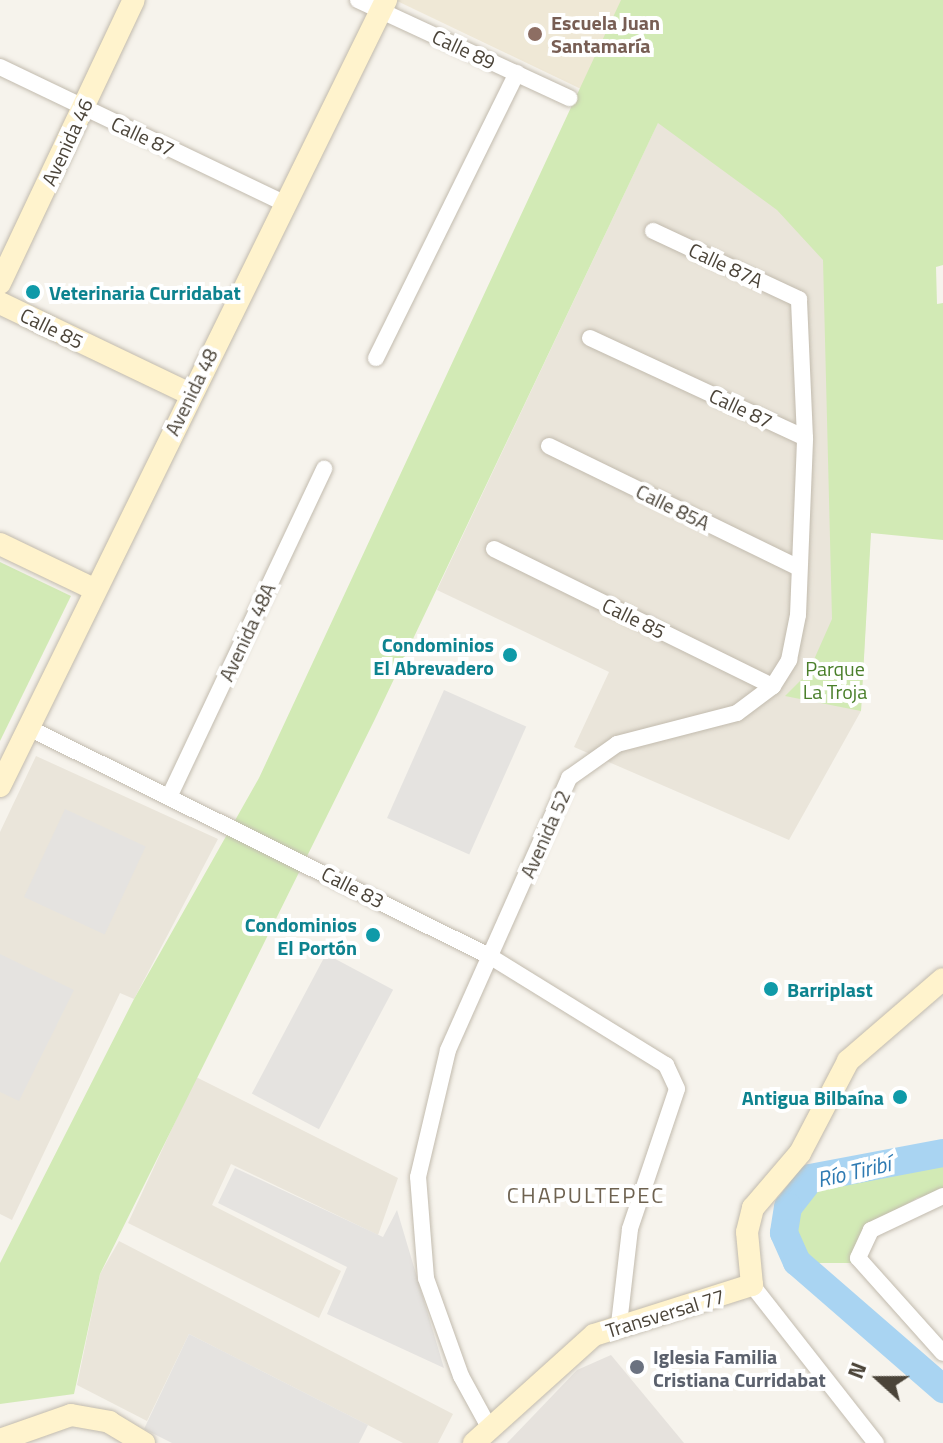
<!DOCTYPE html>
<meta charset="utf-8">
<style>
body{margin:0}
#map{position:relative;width:943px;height:1443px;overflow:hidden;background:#f6f3ec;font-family:"Titillium Web",sans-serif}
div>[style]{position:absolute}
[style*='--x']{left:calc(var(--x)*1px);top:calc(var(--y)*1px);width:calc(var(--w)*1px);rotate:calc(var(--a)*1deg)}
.residential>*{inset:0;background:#eae5da}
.industrial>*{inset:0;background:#e6e2dd}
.education>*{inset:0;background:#efe8d6}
.green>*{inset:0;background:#d2eab5}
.parking>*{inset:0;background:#e5e3e0;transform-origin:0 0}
.river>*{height:28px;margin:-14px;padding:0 14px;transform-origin:14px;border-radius:14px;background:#a9d4f2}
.roads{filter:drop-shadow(0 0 2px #c2bbae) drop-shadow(0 0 2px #c2bbae)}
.street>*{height:16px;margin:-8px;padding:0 8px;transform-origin:8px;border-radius:8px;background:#fff}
.secondary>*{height:22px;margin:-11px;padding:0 11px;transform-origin:11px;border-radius:11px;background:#fff3cd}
.dots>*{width:22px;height:22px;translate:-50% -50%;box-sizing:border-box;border:4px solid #fff;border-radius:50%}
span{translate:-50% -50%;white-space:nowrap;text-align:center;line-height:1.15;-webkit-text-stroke:8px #fff;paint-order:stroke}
.education-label{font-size:20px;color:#785e54;font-weight:700}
.left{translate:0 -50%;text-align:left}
.street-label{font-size:20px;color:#4b4439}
.culture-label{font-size:20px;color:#0d838f;font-weight:700}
.right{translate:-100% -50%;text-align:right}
.park-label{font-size:20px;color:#4a7f2a}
.worship-label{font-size:20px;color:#5b616d;font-weight:700}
.water-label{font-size:22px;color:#2e7ab2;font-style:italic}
.neighbourhood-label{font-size:22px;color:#6e6250;letter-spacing:2px}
.north{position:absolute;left:839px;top:1339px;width:80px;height:80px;-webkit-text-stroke:6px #fff;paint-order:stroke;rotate:291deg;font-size:22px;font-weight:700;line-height:32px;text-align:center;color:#4b4439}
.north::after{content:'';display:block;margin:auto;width:28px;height:36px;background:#4b4439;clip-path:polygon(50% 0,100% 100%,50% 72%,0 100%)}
</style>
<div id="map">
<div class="residential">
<i style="clip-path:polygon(681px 74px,867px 240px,874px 466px,861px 711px,789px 840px,574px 747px,609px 672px,437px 590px)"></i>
<i style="clip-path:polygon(36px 756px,218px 839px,134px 999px,120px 993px,12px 1220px,0 1214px,0 832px)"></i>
<i style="clip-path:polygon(196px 1077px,398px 1178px,378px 1235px,231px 1164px,212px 1205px,341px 1271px,319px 1318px,128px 1223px)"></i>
<i style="clip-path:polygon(119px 1241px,453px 1414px,438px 1443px,403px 1443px,189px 1334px,147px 1421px,77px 1385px,100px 1274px)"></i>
</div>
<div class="industrial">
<i style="clip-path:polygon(611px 1355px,684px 1443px,507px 1443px,577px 1370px)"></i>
</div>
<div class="education">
<i style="clip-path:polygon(395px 0,623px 0,583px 90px)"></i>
</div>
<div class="green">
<i style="clip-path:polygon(621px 0,943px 0,943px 265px,936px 267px,937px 304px,943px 303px,943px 540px,871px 533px,861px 711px,785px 696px,808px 673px,832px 619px,823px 260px,777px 210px,658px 123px,375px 719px,100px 1274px,74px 1394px,0 1404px,0 1263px,134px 999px,259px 778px)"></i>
<i style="clip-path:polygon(0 562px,71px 596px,0 741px)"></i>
<i style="clip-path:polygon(943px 1160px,943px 1192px,917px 1198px,868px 1228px,853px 1263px,806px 1263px,792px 1226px,799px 1202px,819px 1180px)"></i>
</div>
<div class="parking">
<i style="left:444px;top:690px;width:90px;height:140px;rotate:24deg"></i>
<i style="left:65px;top:809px;width:89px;height:97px;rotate:25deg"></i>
<i style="clip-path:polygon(0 954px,74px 990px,19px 1101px,0 1092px)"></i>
<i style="left:326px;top:954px;width:76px;height:158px;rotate:28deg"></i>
<i style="clip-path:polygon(235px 1168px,383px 1237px,397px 1210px,444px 1368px,327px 1314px,347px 1267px,218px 1203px)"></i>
<i style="clip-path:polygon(189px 1334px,368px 1425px,359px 1443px,172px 1443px,144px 1429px)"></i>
</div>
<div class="river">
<i style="--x:943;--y:1153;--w:134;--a:169.3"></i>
<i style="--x:811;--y:1178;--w:37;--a:128"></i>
<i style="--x:788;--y:1207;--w:26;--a:99"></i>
<i style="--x:784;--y:1233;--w:32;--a:66"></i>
<i style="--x:797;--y:1262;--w:194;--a:41"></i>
</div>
<div class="roads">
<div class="street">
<i style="--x:358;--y:0;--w:233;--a:24.9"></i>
<i style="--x:0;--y:67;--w:317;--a:25.6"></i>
<i style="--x:590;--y:338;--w:237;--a:24.9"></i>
<i style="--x:376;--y:358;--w:318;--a:-63.7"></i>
<i style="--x:549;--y:446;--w:276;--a:26"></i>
<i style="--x:494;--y:549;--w:311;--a:26.2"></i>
<i style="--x:29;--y:728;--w:516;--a:26.37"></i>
<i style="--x:491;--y:957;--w:206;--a:31.7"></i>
<i style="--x:666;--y:1065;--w:26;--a:65"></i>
<i style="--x:677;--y:1089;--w:148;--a:108.6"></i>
<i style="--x:630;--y:1229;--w:96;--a:96.6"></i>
<i style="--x:170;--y:795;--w:361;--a:-64.7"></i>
<i style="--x:943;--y:1196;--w:80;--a:154.7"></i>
<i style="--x:871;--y:1230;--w:31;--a:115"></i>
<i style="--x:858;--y:1258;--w:127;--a:48.2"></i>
<i style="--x:752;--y:1285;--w:201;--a:51.9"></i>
<i style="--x:490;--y:1429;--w:60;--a:-118.7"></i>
<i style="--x:461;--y:1376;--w:104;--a:-109.7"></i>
<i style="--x:426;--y:1278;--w:101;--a:-94.5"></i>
<i style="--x:418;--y:1177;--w:130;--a:-76.7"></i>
<i style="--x:448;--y:1050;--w:298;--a:-66"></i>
<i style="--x:569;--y:778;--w:59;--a:-35.3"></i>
<i style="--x:617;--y:744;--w:124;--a:-14.5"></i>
<i style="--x:737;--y:713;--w:45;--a:-36.9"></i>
<i style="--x:773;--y:686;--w:31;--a:-58"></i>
<i style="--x:789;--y:660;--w:46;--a:-78.7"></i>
<i style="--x:798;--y:615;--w:177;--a:-87.7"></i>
<i style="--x:805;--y:438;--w:139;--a:-92.5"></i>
<i style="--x:799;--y:299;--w:161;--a:-155"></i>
</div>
<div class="secondary">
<i style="--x:0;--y:283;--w:313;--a:-64.7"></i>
<i style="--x:0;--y:303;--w:211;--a:25.6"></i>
<i style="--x:0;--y:544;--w:106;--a:25.6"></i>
<i style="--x:0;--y:786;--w:876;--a:-63.84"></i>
<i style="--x:0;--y:1440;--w:75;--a:-19.4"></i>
<i style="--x:71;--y:1415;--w:39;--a:10"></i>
<i style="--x:109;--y:1422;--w:41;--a:31"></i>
<i style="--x:474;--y:1443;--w:161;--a:-42"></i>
<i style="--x:594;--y:1335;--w:166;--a:-17.6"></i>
<i style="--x:752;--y:1285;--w:53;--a:-95.4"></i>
<i style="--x:747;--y:1232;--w:25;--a:-76"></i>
<i style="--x:753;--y:1208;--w:72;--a:-49.5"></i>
<i style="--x:800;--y:1153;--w:104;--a:-62.4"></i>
<i style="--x:848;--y:1061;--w:125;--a:-40.8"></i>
</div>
</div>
<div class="dots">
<i style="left:535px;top:34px;background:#8d6e63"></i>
<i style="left:33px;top:292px;background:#0f9aa8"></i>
<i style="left:510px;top:655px;background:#0f9aa8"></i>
<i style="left:373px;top:935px;background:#0f9aa8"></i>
<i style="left:771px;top:989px;background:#0f9aa8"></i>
<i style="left:900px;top:1097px;background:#0f9aa8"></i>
<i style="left:637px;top:1367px;background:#6b7280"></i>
</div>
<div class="education-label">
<span class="left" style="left:551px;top:34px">Escuela Juan<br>Santamaría</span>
</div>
<div class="street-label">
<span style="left:464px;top:49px;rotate:25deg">Calle 89</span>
<span style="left:143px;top:136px;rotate:25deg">Calle 87</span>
<span style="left:67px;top:142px;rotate:-65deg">Avenida 46</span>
<span style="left:726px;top:265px;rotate:25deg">Calle 87A</span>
<span style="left:52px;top:328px;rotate:26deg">Calle 85</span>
<span style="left:191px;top:392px;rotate:-64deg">Avenida 48</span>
<span style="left:741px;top:408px;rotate:25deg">Calle 87</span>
<span style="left:673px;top:507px;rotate:26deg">Calle 85A</span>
<span style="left:634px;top:618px;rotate:26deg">Calle 85</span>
<span style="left:247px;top:632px;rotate:-65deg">Avenida 48A</span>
<span style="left:545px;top:834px;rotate:-66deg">Avenida 52</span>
<span style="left:353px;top:887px;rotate:27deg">Calle 83</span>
<span style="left:665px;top:1313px;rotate:-17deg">Transversal 77</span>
</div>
<div class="culture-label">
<span class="left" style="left:49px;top:292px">Veterinaria Curridabat</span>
<span class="right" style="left:494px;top:656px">Condominios<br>El Abrevadero</span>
<span class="right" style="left:357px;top:936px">Condominios<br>El Portón</span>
<span class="left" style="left:787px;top:989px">Barriplast</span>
<span class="right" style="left:884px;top:1097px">Antigua Bilbaína</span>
</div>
<div class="park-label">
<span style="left:835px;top:680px">Parque<br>La Troja</span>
</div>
<div class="worship-label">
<span class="left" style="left:653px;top:1368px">Iglesia Familia<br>Cristiana Curridabat</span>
</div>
<div class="water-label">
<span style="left:854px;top:1172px;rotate:-13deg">Río Tiribí</span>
</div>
<div class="neighbourhood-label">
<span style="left:586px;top:1196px">CHAPULTEPEC</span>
</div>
<div class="north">N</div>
</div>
